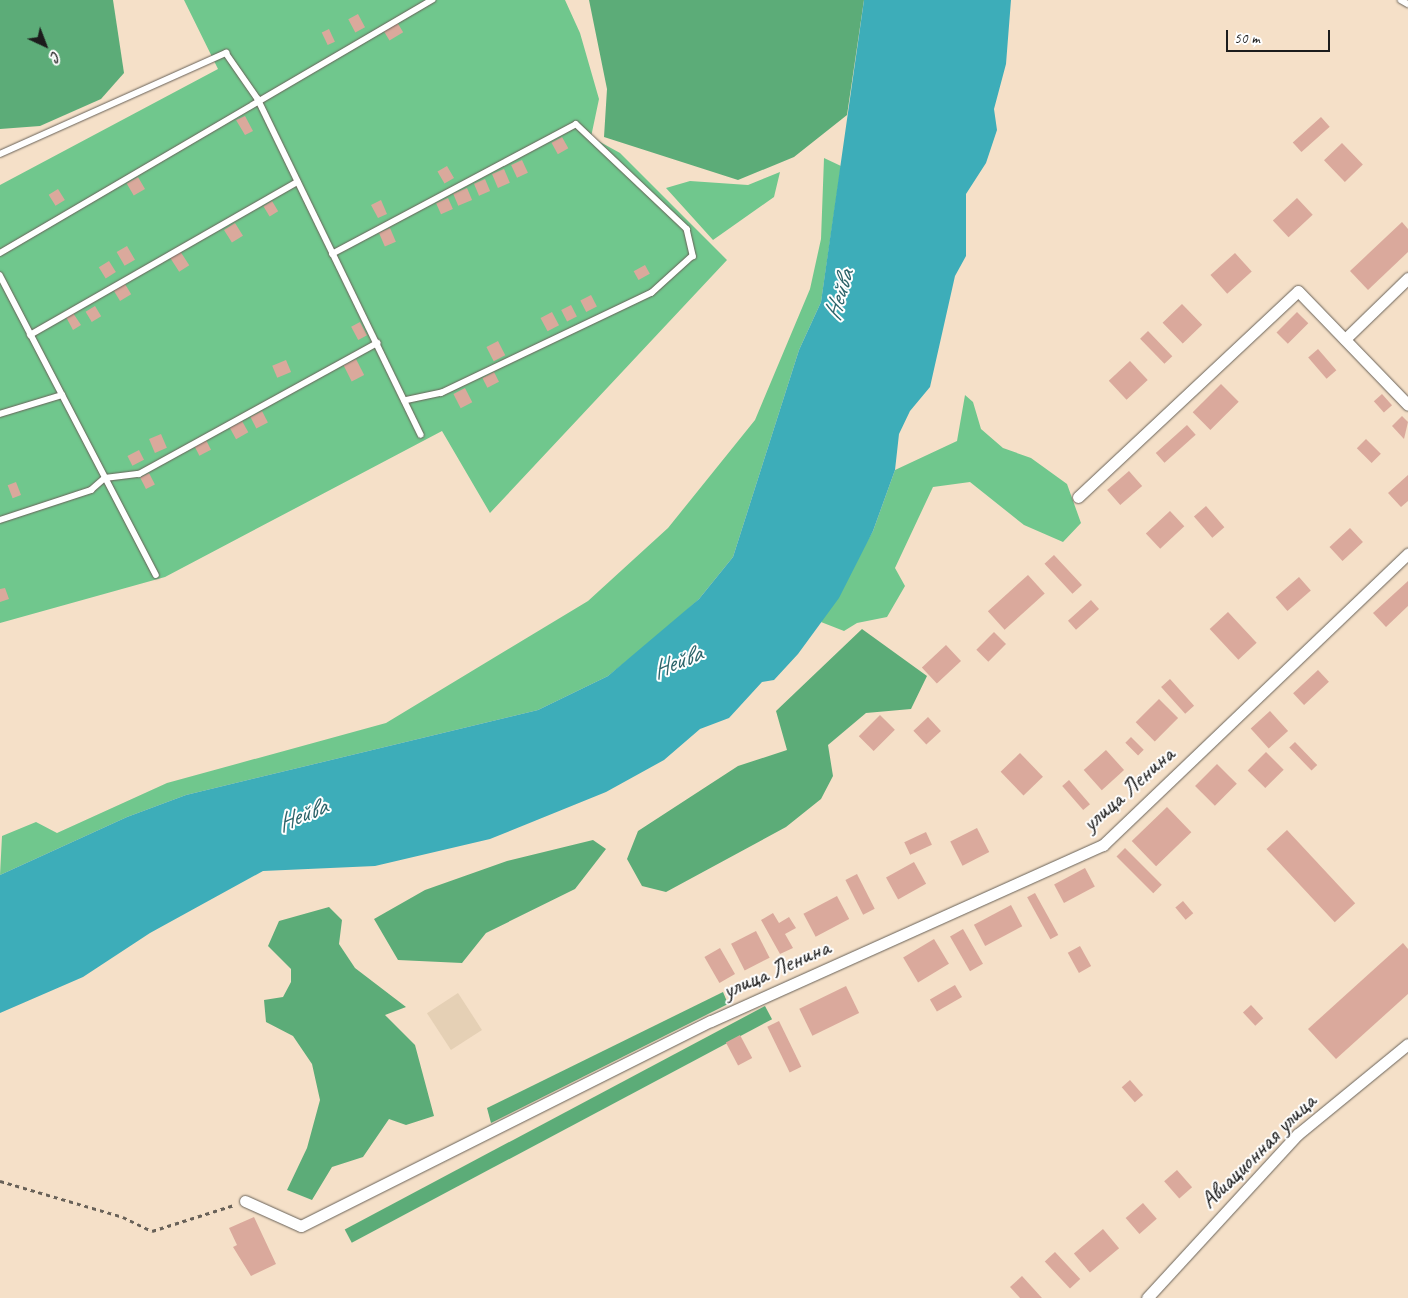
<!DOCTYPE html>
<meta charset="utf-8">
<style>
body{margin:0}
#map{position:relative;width:1408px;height:1298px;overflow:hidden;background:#f5e0c8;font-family:Caveat,sans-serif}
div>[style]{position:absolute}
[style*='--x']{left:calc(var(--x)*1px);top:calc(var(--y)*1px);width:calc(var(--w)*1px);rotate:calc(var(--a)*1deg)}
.built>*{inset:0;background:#e5d0b5;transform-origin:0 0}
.green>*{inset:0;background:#70c78d}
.forest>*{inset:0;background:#5cac78;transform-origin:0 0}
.water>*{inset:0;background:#3dadb9}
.building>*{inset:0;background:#daa99c;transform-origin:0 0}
.path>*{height:2.5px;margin-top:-1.25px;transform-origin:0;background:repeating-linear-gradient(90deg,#686158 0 4px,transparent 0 8px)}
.roads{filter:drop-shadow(0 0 1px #686158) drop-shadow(0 0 1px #686158)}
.service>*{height:5.5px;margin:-2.75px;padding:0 2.75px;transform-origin:2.75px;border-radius:2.75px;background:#fff}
.minor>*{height:11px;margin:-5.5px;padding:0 5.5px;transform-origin:5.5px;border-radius:5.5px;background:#fff}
span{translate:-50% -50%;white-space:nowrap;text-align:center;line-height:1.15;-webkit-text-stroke:4px #fff;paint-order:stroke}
.street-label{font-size:24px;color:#1c1c1c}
.water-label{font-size:25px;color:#2c646a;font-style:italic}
.north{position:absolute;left:20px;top:20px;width:50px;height:50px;-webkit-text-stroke:4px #fff;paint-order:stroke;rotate:137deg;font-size:14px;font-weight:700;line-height:20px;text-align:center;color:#1c1c1c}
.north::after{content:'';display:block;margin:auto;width:18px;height:22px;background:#1c1c1c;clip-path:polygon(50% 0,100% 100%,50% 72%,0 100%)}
.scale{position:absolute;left:1226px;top:30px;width:104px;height:22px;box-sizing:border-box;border:2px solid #1c1c1c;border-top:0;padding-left:6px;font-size:15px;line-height:18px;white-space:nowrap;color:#1c1c1c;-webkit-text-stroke:4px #fff;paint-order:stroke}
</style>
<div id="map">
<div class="built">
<i style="left:458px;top:993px;width:44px;height:37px;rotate:57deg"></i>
</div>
<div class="green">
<i style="clip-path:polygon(184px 0,565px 0,580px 33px,599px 99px,591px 137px,620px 153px,727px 260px,490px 513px,442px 431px,165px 577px,0 623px,0 185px,218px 69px)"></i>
<i style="clip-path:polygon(824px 158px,841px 166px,821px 302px,799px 350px,733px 557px,699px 599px,664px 631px,608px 676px,538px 710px,186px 795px,127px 817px,0 875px,2px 836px,36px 822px,57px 833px,167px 783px,386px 723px,588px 601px,668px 528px,755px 420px,810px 289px,821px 239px)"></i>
<i style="clip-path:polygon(780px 172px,774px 197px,713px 240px,666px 188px,690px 181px,748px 185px)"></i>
<i style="clip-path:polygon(965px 395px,973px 402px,981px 429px,1003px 448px,1031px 458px,1067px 484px,1081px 523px,1063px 542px,1024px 525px,970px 482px,933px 487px,895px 568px,905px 586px,887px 617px,857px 623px,844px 631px,821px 622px,873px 531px,895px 470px,957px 441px)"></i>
</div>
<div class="forest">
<i style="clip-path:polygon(0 0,113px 0,124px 73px,101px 99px,40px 126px,0 129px)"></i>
<i style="clip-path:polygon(589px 0,864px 0,847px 115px,794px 157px,738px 180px,604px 137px,607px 89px)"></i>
<i style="clip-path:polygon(862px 629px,927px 676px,911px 709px,866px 713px,828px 745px,833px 776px,821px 799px,786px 827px,666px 892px,642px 886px,627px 859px,638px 831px,738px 766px,787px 750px,776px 711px)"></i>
<i style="clip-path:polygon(593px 840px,606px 849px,575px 889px,486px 933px,462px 963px,398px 960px,374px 919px,425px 890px,507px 861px)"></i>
<i style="clip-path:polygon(329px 907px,342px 920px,339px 944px,355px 968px,406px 1007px,385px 1015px,415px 1045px,434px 1116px,406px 1125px,389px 1119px,363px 1157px,332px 1167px,312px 1200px,287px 1190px,307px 1148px,320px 1100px,312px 1064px,293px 1036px,266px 1022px,264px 1000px,283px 997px,291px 982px,291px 969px,268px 946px,279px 921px)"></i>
<i style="clip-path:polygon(723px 992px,728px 1004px,491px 1123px,487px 1108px)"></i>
<i style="left:765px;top:1006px;width:15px;height:476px;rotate:62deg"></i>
</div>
<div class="water">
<i style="clip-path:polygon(864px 0,1011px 0,1006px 64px,994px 109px,997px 130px,986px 163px,966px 194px,966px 256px,955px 276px,930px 387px,910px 411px,899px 434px,895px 470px,873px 531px,839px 598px,798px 654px,774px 680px,762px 682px,729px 718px,700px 729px,664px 760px,606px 792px,490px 839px,375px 866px,263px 871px,150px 933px,83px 977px,0 1013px,0 875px,127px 817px,186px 795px,538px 710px,608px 676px,699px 599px,733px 557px,799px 350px,821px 302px)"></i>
</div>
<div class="building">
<i style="left:358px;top:14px;width:15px;height:11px;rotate:62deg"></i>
<i style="left:397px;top:22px;width:12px;height:16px;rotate:59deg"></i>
<i style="left:329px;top:29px;width:14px;height:8px;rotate:65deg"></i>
<i style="clip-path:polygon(245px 116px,253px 131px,245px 135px,236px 120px)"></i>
<i style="left:1321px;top:117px;width:13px;height:38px;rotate:48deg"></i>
<i style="left:562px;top:137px;width:13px;height:12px;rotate:61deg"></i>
<i style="left:1342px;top:143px;width:30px;height:25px;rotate:46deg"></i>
<i style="left:522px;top:160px;width:14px;height:12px;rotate:65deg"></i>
<i style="left:447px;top:166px;width:14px;height:11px;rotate:60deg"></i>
<i style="left:504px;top:169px;width:15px;height:13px;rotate:67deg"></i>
<i style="left:138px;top:177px;width:14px;height:13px;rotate:60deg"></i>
<i style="left:485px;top:179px;width:13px;height:12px;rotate:67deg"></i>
<i style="left:467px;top:188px;width:13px;height:15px;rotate:67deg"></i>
<i style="left:58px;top:189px;width:13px;height:11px;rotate:58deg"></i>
<i style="left:448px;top:198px;width:12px;height:13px;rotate:66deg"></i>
<i style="left:1297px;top:198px;width:23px;height:33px;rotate:47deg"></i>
<i style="clip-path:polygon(381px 200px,387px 214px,378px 218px,371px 205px)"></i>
<i style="left:272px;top:201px;width:12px;height:10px;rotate:59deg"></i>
<i style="clip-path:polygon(1402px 222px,1408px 229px,1408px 252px,1368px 290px,1350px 271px)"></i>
<i style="left:235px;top:223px;width:15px;height:13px;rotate:58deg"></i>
<i style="left:390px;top:228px;width:15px;height:12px;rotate:67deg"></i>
<i style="left:127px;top:246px;width:16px;height:12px;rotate:60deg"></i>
<i style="left:180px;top:251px;width:17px;height:12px;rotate:57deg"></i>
<i style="left:1235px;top:253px;width:25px;height:33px;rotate:48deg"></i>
<i style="left:109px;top:261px;width:13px;height:12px;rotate:58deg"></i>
<i style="left:645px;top:265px;width:10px;height:13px;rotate:61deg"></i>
<i style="left:125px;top:284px;width:12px;height:13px;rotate:59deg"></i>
<i style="left:591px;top:295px;width:13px;height:12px;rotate:63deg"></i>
<i style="left:1182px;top:304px;width:29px;height:27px;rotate:46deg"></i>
<i style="left:571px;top:305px;width:13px;height:11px;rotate:63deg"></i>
<i style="left:95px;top:306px;width:12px;height:11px;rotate:59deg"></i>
<i style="left:552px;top:312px;width:15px;height:13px;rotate:62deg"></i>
<i style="left:1297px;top:312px;width:16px;height:29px;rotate:45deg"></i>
<i style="clip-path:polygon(73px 313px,81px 325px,73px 330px,66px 317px)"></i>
<i style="left:360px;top:322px;width:15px;height:10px;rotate:62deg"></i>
<i style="left:1148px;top:331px;width:35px;height:11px;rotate:46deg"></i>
<i style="left:498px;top:341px;width:16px;height:13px;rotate:63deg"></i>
<i style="left:1318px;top:349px;width:28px;height:13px;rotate:49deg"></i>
<i style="left:356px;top:359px;width:18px;height:14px;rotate:63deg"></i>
<i style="left:286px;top:360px;width:13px;height:15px;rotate:67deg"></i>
<i style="left:1130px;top:361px;width:26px;height:29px;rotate:47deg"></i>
<i style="left:494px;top:372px;width:11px;height:13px;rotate:63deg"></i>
<i style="left:1221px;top:384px;width:25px;height:40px;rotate:45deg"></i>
<i style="left:465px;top:388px;width:16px;height:13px;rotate:63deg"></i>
<i style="left:1382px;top:394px;width:15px;height:11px;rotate:48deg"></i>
<i style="left:262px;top:411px;width:13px;height:13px;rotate:63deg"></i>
<i style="clip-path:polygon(1402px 416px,1408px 422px,1404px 439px,1392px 426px)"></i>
<i style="left:242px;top:421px;width:13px;height:14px;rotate:61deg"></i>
<i style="left:1187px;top:425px;width:13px;height:42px;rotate:48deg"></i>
<i style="left:161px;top:434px;width:15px;height:13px;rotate:67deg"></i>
<i style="left:1366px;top:439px;width:21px;height:13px;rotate:45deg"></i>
<i style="left:206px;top:440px;width:11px;height:13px;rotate:63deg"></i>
<i style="left:139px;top:450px;width:11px;height:13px;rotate:63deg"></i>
<i style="left:1129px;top:471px;width:20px;height:29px;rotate:49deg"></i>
<i style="left:149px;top:473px;width:13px;height:10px;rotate:63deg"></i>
<i style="clip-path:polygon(1408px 475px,1408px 501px,1401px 507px,1388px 493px)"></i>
<i style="left:16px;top:482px;width:14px;height:9px;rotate:69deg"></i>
<i style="left:1206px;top:506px;width:28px;height:16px;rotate:49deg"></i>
<i style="left:1170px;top:511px;width:21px;height:33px;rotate:47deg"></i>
<i style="left:1350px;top:528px;width:19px;height:28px;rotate:47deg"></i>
<i style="left:1054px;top:555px;width:41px;height:13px;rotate:47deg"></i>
<i style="left:1028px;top:575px;width:25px;height:54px;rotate:48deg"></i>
<i style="left:1299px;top:577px;width:18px;height:31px;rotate:49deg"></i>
<i style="clip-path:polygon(1408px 581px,1408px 606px,1386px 627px,1373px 613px)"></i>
<i style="clip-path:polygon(5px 588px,9px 599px,0 602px,0 589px)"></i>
<i style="left:1091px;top:600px;width:12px;height:31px;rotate:48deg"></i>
<i style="left:1228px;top:612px;width:42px;height:25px;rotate:47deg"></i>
<i style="left:994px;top:632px;width:17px;height:25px;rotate:45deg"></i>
<i style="left:946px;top:645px;width:22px;height:33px;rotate:47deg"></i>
<i style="left:1318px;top:670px;width:16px;height:34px;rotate:47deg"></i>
<i style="left:1170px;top:679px;width:36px;height:12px;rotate:48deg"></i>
<i style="left:1159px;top:699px;width:27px;height:33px;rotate:45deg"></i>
<i style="left:1270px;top:711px;width:27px;height:26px;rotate:48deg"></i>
<i style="left:880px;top:715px;width:21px;height:30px;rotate:45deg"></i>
<i style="left:928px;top:717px;width:19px;height:20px;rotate:47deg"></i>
<i style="left:1131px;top:737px;width:18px;height:8px;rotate:45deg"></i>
<i style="left:1295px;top:742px;width:32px;height:8px;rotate:46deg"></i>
<i style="left:1106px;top:750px;width:27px;height:30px;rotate:48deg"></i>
<i style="left:1266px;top:752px;width:25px;height:26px;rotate:45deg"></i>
<i style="left:1020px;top:753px;width:33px;height:27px;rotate:46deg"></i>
<i style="left:1217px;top:764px;width:28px;height:31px;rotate:45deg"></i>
<i style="left:1069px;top:780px;width:32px;height:9px;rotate:49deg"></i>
<i style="left:1167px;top:807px;width:35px;height:49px;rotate:46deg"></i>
<i style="left:977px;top:828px;width:27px;height:30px;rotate:63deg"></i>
<i style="left:1287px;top:830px;width:100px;height:28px;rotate:47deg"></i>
<i style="left:926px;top:832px;width:14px;height:24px;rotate:65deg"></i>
<i style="left:1125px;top:848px;width:52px;height:12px;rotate:45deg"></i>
<i style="left:914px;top:862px;width:25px;height:32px;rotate:61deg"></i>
<i style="left:1085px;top:868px;width:21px;height:35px;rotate:62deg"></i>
<i style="left:857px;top:874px;width:39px;height:13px;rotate:63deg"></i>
<i style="left:1035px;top:893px;width:48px;height:9px;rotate:61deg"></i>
<i style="left:837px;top:896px;width:26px;height:38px;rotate:62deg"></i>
<i style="left:1183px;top:901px;width:16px;height:10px;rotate:50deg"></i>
<i style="left:1011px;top:905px;width:24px;height:42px;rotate:62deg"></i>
<i style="clip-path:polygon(773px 913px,779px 923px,789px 917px,796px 928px,785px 934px,793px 948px,780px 954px,761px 920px)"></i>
<i style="left:963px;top:929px;width:40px;height:15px;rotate:60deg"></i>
<i style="left:756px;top:931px;width:30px;height:28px;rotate:63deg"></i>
<i style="left:934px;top:939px;width:29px;height:36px;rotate:59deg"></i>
<i style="clip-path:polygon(1403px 943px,1408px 949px,1408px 994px,1336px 1059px,1308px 1029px)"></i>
<i style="left:1080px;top:946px;width:23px;height:14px;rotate:61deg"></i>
<i style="left:720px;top:948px;width:30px;height:18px;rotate:60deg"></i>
<i style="left:955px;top:985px;width:14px;height:29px;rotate:60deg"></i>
<i style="left:846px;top:986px;width:30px;height:52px;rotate:64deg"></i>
<i style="left:1251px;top:1005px;width:18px;height:11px;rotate:47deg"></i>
<i style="left:779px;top:1021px;width:51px;height:13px;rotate:64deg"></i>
<i style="left:740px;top:1035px;width:26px;height:16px;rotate:62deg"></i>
<i style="left:1130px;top:1080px;width:20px;height:11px;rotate:49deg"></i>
<i style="left:1177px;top:1170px;width:23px;height:17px;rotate:49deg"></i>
<i style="left:1143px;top:1203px;width:21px;height:23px;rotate:49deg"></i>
<i style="clip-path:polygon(254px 1217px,276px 1264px,251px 1276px,233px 1247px,237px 1245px,229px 1228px)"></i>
<i style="left:1103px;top:1229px;width:25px;height:38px;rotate:50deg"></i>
<i style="left:1055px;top:1252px;width:37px;height:14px;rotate:47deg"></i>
<i style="clip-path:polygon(1022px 1276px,1042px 1298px,1020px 1298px,1010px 1287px)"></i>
</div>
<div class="path">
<i style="--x:0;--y:1181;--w:128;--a:16.3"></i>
<i style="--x:123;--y:1217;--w:32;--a:26"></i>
<i style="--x:152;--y:1231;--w:86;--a:-17.6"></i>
</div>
<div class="roads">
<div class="service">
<i style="--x:1401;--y:0;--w:8;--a:30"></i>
<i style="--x:0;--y:154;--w:248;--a:-24.1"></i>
<i style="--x:226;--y:53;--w:56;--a:55.2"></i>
<i style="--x:258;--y:99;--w:373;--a:64.1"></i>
<i style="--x:0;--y:253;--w:501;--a:-30.36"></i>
<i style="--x:332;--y:254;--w:276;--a:-28"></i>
<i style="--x:576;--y:124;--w:153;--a:43.4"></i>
<i style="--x:687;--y:229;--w:28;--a:77"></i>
<i style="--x:693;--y:256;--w:55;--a:137.9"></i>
<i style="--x:652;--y:293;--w:233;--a:154.5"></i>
<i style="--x:442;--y:393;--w:38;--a:168"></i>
<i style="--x:0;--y:275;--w:338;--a:62.5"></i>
<i style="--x:30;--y:335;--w:308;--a:-29.8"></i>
<i style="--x:0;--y:414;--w:65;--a:-17"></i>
<i style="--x:0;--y:520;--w:96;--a:-18.2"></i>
<i style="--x:91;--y:490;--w:18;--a:-41"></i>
<i style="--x:105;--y:478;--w:34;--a:-7"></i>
<i style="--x:139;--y:474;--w:272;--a:-28.8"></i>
</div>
<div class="minor">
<i style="--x:1345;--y:339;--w:88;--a:-44.1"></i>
<i style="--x:1078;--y:497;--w:301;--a:-43.1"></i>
<i style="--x:1298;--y:291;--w:158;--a:46"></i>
<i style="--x:245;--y:1201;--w:61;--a:24.1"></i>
<i style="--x:301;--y:1226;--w:458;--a:-26.6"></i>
<i style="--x:711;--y:1021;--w:430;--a:-24.2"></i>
<i style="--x:1103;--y:845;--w:422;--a:-43.7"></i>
<i style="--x:1147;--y:1298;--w:223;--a:-47.4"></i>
<i style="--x:1298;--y:1134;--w:142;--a:-39.3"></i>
</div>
</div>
<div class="street-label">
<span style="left:1128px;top:789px;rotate:-42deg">улица Ленина</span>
<span style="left:776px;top:969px;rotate:-24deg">улица Ленина</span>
<span style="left:1258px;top:1151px;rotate:-45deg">Авиационная улица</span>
</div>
<div class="water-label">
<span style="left:839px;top:295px;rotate:-73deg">Нейва</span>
<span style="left:677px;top:662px;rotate:-22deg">Нейва</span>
<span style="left:302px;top:815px;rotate:-22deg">Нейва</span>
</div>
<div class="north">С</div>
<div class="scale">50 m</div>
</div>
